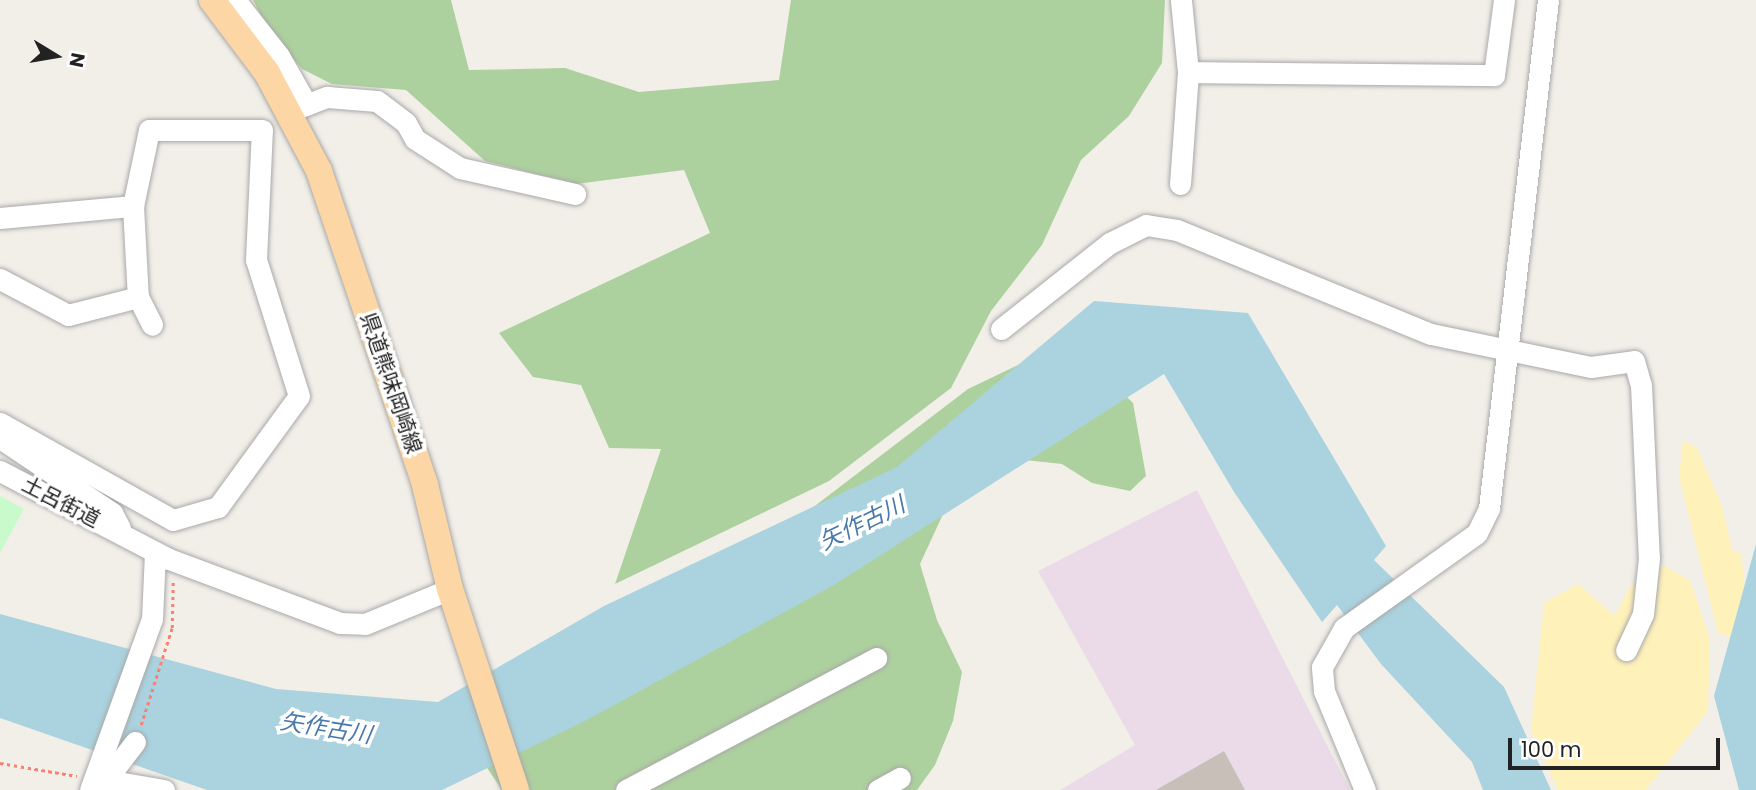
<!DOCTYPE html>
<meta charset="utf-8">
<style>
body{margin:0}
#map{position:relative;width:1756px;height:790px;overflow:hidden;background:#f2efe9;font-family:Poppins,"Noto Sans JP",sans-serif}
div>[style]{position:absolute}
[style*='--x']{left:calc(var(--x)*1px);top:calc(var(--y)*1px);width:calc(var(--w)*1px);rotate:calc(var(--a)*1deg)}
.industrial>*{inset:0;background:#ebdbe8}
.forest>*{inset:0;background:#add19e}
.sand>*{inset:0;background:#fff1ba}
.park>*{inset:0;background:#c8facc}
.water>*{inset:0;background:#aad3df}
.building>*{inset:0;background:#c7bfb8}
.path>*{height:2.5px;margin-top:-1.25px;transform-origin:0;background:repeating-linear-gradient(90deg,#fa8072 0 3.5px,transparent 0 7px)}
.roads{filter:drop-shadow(0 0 2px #a9a9a9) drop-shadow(0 0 2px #a9a9a9)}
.minor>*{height:21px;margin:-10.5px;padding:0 10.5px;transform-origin:10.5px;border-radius:10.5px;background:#fff}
.major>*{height:26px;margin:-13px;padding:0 13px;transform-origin:13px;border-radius:13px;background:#fcd6a4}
span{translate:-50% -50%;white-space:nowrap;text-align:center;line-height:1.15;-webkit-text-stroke:7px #fff;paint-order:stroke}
.street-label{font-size:21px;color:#222}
.water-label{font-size:23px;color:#4a7aab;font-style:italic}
.north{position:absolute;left:21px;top:21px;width:70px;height:70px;-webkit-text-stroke:5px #fff;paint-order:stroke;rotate:101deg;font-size:19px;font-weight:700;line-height:28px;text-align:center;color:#222}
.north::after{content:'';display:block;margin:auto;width:24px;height:32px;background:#222;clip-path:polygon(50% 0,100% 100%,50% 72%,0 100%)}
.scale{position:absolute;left:1508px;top:738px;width:212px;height:32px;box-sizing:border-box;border:4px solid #222;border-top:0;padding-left:9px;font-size:21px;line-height:24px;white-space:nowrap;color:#222;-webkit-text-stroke:5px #fff;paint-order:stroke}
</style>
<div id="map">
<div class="industrial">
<i style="clip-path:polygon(1197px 490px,1350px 790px,1060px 790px,1135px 745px,1038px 571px)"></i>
</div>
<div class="forest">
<i style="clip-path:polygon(253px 0,451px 0,469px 70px,565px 68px,639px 92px,779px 80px,791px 0,1165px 0,1162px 63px,1129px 116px,1081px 160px,1042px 245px,991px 311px,951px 388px,829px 481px,615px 584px,661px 449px,609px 448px,581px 385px,533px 377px,499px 333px,710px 233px,684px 170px,576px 184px,485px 161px,406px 90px,332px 84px,302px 69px,269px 31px)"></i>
<i style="clip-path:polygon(1020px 364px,1100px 371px,1133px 403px,1146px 476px,1130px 491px,1092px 483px,1062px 464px,996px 457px,950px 499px,920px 564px,937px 620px,962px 672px,953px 721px,935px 765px,917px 790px,502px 790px,473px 747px,748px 557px,968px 389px)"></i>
</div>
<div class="sand">
<i style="clip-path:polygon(1683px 440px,1697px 448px,1722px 506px,1732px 550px,1741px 554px,1752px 644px,1718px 633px,1679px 477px)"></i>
<i style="clip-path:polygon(1664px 566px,1690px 580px,1710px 640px,1708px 711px,1646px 790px,1558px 790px,1531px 730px,1544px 603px,1578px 584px,1615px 616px,1630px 586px)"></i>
</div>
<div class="park">
<i style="clip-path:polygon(0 496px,24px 509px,0 553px)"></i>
</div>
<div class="water">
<i style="clip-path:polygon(1094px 301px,1248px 313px,1386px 546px,1374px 560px,1504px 687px,1551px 790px,1483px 790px,1472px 762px,1381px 664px,1337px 605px,1322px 622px,1234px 492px,1164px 374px,834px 585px,583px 722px,442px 790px,207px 790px,0 718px,0 614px,276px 689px,438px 702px,604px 606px,897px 467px)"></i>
<i style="clip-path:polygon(1756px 544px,1756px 790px,1739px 790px,1714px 696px)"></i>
</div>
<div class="building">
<i style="clip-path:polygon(1224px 751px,1245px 790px,1156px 790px)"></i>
</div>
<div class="path">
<i style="--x:141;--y:725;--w:102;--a:-72.3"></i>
<i style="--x:172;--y:628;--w:48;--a:-88.8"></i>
<i style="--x:0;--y:763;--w:78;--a:9.6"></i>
</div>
<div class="roads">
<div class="minor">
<i style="--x:235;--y:0;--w:71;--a:51.8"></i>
<i style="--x:279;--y:56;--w:56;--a:60.3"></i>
<i style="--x:1188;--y:72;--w:306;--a:0.6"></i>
<i style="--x:1494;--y:75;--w:76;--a:-82.4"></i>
<i style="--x:290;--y:111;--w:40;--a:-21"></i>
<i style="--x:327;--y:97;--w:50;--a:4.6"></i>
<i style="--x:377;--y:101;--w:36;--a:37"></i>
<i style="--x:406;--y:123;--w:18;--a:61"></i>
<i style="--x:415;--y:139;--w:54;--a:32.8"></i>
<i style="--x:460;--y:168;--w:118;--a:12.7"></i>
<i style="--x:1180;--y:184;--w:112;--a:-85.9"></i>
<i style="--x:1188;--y:72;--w:72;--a:-95.6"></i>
<i style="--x:0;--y:218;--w:134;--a:-5.2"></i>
<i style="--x:0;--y:279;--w:77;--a:27.9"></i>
<i style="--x:68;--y:315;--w:72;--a:-14.4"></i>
<i style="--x:1001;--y:329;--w:139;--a:-38.3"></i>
<i style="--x:1110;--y:243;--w:40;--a:-26.6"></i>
<i style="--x:1146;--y:225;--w:31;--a:9"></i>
<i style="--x:1177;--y:230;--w:274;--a:22.3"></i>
<i style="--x:1431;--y:334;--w:163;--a:11.7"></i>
<i style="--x:1591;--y:367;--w:43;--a:-7.9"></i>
<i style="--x:1634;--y:361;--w:25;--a:74"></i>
<i style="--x:1641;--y:385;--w:173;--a:87.4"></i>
<i style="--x:1649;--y:558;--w:56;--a:96.1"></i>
<i style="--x:1643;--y:614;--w:40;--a:115"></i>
<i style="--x:0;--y:423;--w:198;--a:29.3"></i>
<i style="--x:173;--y:520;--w:47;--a:-16.1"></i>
<i style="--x:218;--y:507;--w:137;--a:-53.9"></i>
<i style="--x:299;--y:396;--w:143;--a:-107.5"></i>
<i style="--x:256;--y:260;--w:130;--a:-87.4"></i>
<i style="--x:262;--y:130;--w:113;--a:180"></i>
<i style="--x:149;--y:130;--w:78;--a:101.9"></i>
<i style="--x:133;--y:206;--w:91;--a:86.9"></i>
<i style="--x:138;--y:297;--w:31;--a:63"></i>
<i style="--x:0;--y:438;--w:135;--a:33.8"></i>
<i style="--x:112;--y:513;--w:17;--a:62"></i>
<i style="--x:0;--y:471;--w:191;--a:27.5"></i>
<i style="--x:169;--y:559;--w:183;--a:20.5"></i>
<i style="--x:340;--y:623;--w:25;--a:2"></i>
<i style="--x:365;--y:624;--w:92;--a:-22.4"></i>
<i style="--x:135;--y:742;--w:48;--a:127.3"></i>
<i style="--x:106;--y:780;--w:59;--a:9.8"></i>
<i style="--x:90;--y:790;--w:182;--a:-70.1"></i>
<i style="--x:152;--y:619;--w:66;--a:-87.4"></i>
<i style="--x:626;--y:790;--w:283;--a:-27.8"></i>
<i style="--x:878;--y:790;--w:25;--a:-29"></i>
<i style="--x:1365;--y:790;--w:107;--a:-112.5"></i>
<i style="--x:1324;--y:691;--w:24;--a:-95"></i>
<i style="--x:1322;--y:667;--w:45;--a:-60.6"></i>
<i style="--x:1344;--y:628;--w:163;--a:-35.5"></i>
<i style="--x:1477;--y:533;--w:28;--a:-64"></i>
<i style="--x:1489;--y:508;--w:511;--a:-83.38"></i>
</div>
<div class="major">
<i style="--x:212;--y:0;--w:91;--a:53"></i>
<i style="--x:267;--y:73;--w:111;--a:62"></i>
<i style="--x:319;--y:171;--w:331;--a:71.3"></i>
<i style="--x:425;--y:485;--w:107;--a:76.5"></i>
<i style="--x:450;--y:589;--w:212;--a:71.8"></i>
</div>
</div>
<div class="street-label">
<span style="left:391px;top:383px;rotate:71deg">県道熊味岡崎線</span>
<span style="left:61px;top:502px;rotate:27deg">土呂街道</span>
</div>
<div class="water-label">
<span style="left:862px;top:523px;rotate:-26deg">矢作古川</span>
<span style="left:326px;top:728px;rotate:9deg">矢作古川</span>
</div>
<div class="north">N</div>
<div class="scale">100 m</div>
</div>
